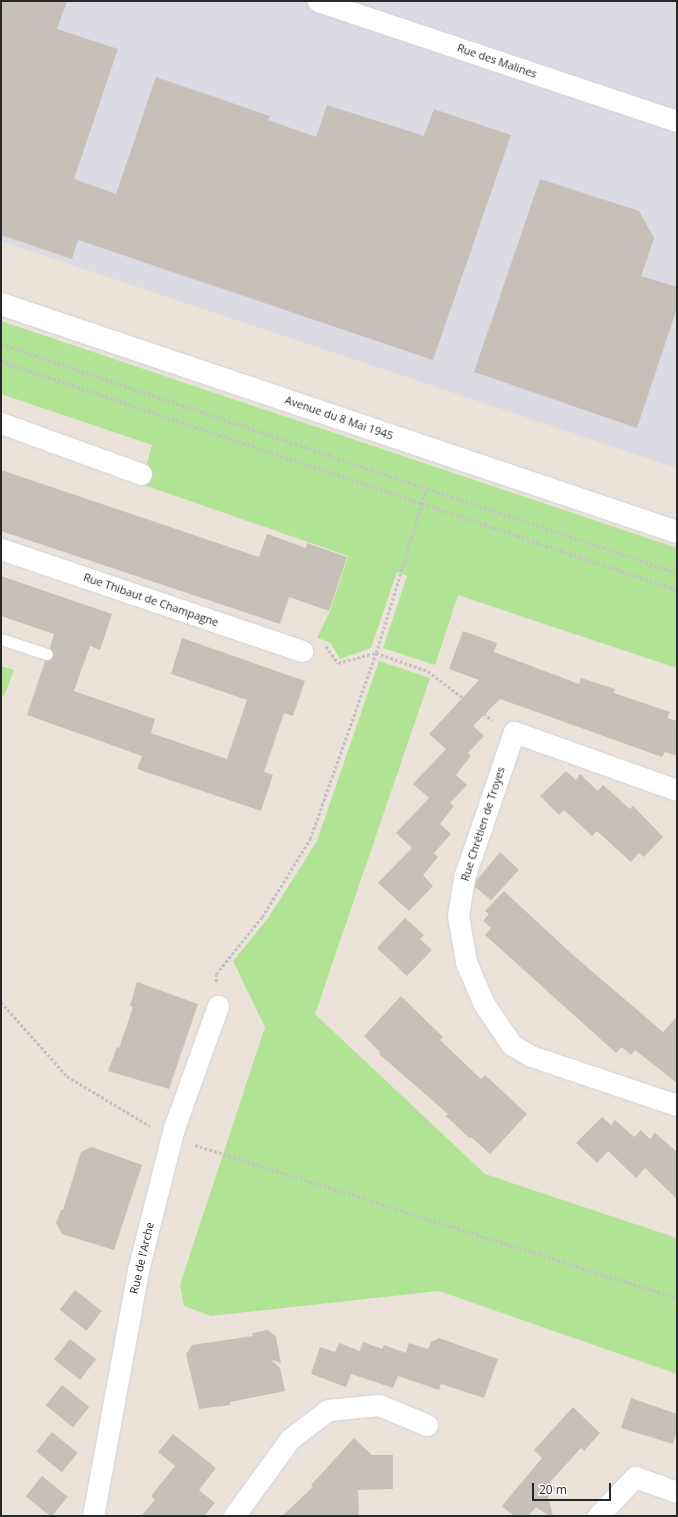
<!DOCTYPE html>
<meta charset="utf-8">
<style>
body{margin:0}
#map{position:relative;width:678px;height:1517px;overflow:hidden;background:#ebe3d9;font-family:"Open Sans",sans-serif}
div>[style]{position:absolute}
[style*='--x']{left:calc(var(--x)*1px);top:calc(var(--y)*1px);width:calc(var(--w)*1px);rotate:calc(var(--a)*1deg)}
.industrial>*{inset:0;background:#dcdae3}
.green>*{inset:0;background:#b0e394}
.building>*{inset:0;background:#c6c0b9;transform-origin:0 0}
.path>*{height:2.5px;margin-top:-1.25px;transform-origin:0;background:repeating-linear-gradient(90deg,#c3c3c3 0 3px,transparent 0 5px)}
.roads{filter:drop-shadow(0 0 1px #ced2e1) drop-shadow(0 0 1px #ced2e1)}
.lane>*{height:11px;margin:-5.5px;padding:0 5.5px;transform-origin:5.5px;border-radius:5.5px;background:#fff}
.street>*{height:21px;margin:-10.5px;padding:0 10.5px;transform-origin:10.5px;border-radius:10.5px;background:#fff}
.secondary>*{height:22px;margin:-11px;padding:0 11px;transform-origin:11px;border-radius:11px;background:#fff}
span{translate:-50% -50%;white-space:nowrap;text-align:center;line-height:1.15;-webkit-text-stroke:3.5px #fff;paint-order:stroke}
.street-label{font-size:11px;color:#282828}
.frame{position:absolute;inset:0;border:2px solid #282828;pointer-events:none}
.scale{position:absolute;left:532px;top:1483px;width:79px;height:18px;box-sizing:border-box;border:2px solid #282828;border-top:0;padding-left:5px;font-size:12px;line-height:14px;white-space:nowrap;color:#282828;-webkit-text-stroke:3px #fff;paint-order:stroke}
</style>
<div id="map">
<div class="industrial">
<i style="clip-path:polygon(1px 1px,677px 1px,677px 468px,1px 241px)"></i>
</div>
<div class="green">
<i style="clip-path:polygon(1px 321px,677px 548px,677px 668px,458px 595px,435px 665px,383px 648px,407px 576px,397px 572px,371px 648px,340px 659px,330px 642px,317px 638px,330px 611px,348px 556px,141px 484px,152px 445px,1px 394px)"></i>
<i style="clip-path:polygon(379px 661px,430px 678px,315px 1014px,485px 1174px,677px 1238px,677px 1374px,439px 1291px,211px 1316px,184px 1306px,180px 1285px,265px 1027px,233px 961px,269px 917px,317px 841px)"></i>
<i style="clip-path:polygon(1px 666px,14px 670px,4px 696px,1px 694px)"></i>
</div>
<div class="building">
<i style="clip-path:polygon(1px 1px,67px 1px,57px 29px,118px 49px,74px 179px,116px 194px,156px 77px,270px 116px,268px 120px,316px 137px,327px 105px,424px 136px,434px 109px,511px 135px,433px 360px,78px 240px,72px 259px,1px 235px)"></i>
<i style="clip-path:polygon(540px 179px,639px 211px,654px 238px,641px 276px,677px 287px,677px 308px,637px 428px,474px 372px)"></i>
<i style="clip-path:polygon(1px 470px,259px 557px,267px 534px,306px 548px,307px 543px,347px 557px,329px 611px,289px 597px,280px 624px,1px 531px)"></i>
<i style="clip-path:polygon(1px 576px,112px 614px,100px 650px,90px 646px,74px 691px,155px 719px,151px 733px,227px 759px,247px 700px,171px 674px,182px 638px,305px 681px,293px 716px,284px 713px,264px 772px,273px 775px,261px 811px,137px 769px,142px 756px,27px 715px,45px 661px,53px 657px,50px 648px,54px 634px,1px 616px)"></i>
<i style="clip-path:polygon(463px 631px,497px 643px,494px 652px,579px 684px,581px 678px,615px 689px,614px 693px,670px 712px,667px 718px,677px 721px,677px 756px,665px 752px,662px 757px,500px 699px,473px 726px,484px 736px,468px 753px,471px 756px,456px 775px,467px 785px,450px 803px,454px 806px,440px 824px,451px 834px,434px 853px,438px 857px,423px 875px,433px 886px,409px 911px,378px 883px,412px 848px,396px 833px,429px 798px,413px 784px,446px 749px,429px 734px,479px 680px,449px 669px)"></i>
<i style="clip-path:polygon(566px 771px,576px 780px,580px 774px,598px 791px,603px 785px,630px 809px,633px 806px,663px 837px,644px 857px,639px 853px,631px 862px,597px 831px,592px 836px,564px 810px,559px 815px,540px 796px)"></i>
<i style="clip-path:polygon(500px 852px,519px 870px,491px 900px,475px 887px,476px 881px)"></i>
<i style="clip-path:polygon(504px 891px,573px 955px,663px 1032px,677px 1017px,677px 1083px,635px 1050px,631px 1055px,622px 1047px,616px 1053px,485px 935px,491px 928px,483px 921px,489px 914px,485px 911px)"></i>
<i style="clip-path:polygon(405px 918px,424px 935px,420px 939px,432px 950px,407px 976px,377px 948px)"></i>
<i style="clip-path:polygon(137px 982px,198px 1004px,169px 1089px,108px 1071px,117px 1047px,119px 1048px,133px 1007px,130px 1006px)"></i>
<i style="clip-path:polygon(401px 996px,443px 1037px,440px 1040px,481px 1079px,485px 1075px,527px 1114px,490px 1154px,471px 1137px,469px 1138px,446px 1116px,448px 1114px,379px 1054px,380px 1052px,364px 1036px)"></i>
<i style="clip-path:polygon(602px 1117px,611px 1125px,615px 1120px,634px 1137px,641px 1130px,650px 1139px,655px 1133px,677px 1152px,677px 1199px,645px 1168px,636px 1178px,608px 1151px,597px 1163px,576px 1143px)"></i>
<i style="clip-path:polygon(92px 1147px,142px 1165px,114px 1250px,62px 1234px,56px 1223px,61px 1210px,63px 1210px,81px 1152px)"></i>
<i style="left:75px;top:1290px;width:34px;height:25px;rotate:38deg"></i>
<i style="clip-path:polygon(268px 1330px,276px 1337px,281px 1363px,271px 1360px,280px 1368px,285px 1391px,230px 1402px,230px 1405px,199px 1409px,186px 1354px,192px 1345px,253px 1336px,252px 1333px)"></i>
<i style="clip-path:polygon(439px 1338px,498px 1359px,484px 1398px,441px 1384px,439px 1390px,398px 1376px,393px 1388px,351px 1374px,346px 1387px,311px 1374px,320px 1347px,335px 1352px,339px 1343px,360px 1351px,363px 1342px,382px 1349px,384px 1345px,406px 1353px,409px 1343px,428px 1349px,431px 1342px)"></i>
<i style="left:70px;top:1339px;width:33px;height:26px;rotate:38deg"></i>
<i style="left:62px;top:1385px;width:35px;height:26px;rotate:39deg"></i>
<i style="clip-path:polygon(631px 1398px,677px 1414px,677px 1431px,673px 1444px,621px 1428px)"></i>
<i style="clip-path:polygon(573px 1407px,600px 1433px,584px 1451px,581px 1448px,550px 1482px,556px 1489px,548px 1497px,553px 1516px,549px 1516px,536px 1507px,528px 1516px,514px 1516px,502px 1506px,542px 1458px,534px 1450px)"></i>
<i style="left:52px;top:1432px;width:33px;height:25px;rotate:39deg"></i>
<i style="clip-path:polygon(173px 1434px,216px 1468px,199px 1490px,215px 1503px,204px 1516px,141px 1516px,155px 1500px,151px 1496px,175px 1466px,158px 1452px)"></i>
<i style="clip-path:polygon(354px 1438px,372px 1455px,393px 1455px,393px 1489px,358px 1490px,359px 1516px,282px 1516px,313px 1487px,311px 1485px)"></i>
<i style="left:42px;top:1476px;width:33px;height:26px;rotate:39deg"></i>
</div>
<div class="path">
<i style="--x:1;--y:344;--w:714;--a:18.71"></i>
<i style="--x:1;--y:361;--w:714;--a:18.71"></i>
<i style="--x:326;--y:646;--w:21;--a:55"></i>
<i style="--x:338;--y:663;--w:39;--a:-15"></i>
<i style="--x:376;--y:653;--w:55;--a:19.1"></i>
<i style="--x:428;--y:671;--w:81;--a:37.4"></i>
<i style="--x:216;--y:982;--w:8;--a:-90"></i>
<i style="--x:216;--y:974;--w:73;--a:-51.1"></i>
<i style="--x:262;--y:917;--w:92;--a:-58.4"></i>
<i style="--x:310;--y:839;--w:197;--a:-70.5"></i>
<i style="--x:376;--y:653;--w:171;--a:-73"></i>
<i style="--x:1;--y:1002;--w:99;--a:48.3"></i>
<i style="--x:67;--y:1076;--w:97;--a:31.1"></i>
<i style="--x:195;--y:1145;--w:506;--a:17.61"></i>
</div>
<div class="roads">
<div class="lane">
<i style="--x:1;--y:639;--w:48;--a:18.1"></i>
</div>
<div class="street">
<i style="--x:318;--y:1;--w:379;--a:18.5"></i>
<i style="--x:1;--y:423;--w:149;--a:20"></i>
<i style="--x:1;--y:549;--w:318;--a:18.7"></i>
<i style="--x:677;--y:790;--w:173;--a:-160.4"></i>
<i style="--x:514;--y:732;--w:154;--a:108.9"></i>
<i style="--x:464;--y:878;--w:37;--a:99"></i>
<i style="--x:458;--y:915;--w:48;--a:80.3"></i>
<i style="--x:466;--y:962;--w:46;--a:66.8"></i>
<i style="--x:484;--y:1004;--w:50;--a:55.7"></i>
<i style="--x:512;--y:1045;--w:22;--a:30"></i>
<i style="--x:531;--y:1056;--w:154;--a:18.6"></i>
<i style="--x:93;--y:1516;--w:250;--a:-79.6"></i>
<i style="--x:138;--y:1270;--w:146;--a:-75.8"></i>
<i style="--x:174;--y:1128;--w:130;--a:-70.2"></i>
<i style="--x:234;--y:1516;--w:95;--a:-54"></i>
<i style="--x:290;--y:1439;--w:48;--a:-37.3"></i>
<i style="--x:328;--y:1410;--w:51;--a:-5.6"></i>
<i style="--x:379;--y:1405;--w:52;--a:22.6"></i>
<i style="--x:598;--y:1516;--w:54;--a:-46.5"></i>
<i style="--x:635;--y:1477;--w:45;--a:19.7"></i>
</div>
<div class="secondary">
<i style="--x:1;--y:304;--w:713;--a:18.64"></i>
</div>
</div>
<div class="street-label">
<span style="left:497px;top:61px;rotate:19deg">Rue des Malines</span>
<span style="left:339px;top:418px;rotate:19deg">Avenue du 8 Mai 1945</span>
<span style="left:151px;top:600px;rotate:19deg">Rue Thibaut de Champagne</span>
<span style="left:483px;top:824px;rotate:-72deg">Rue Chrétien de Troyes</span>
<span style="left:142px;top:1258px;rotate:-77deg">Rue de l'Arche</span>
</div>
<div class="frame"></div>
<div class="scale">20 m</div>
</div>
